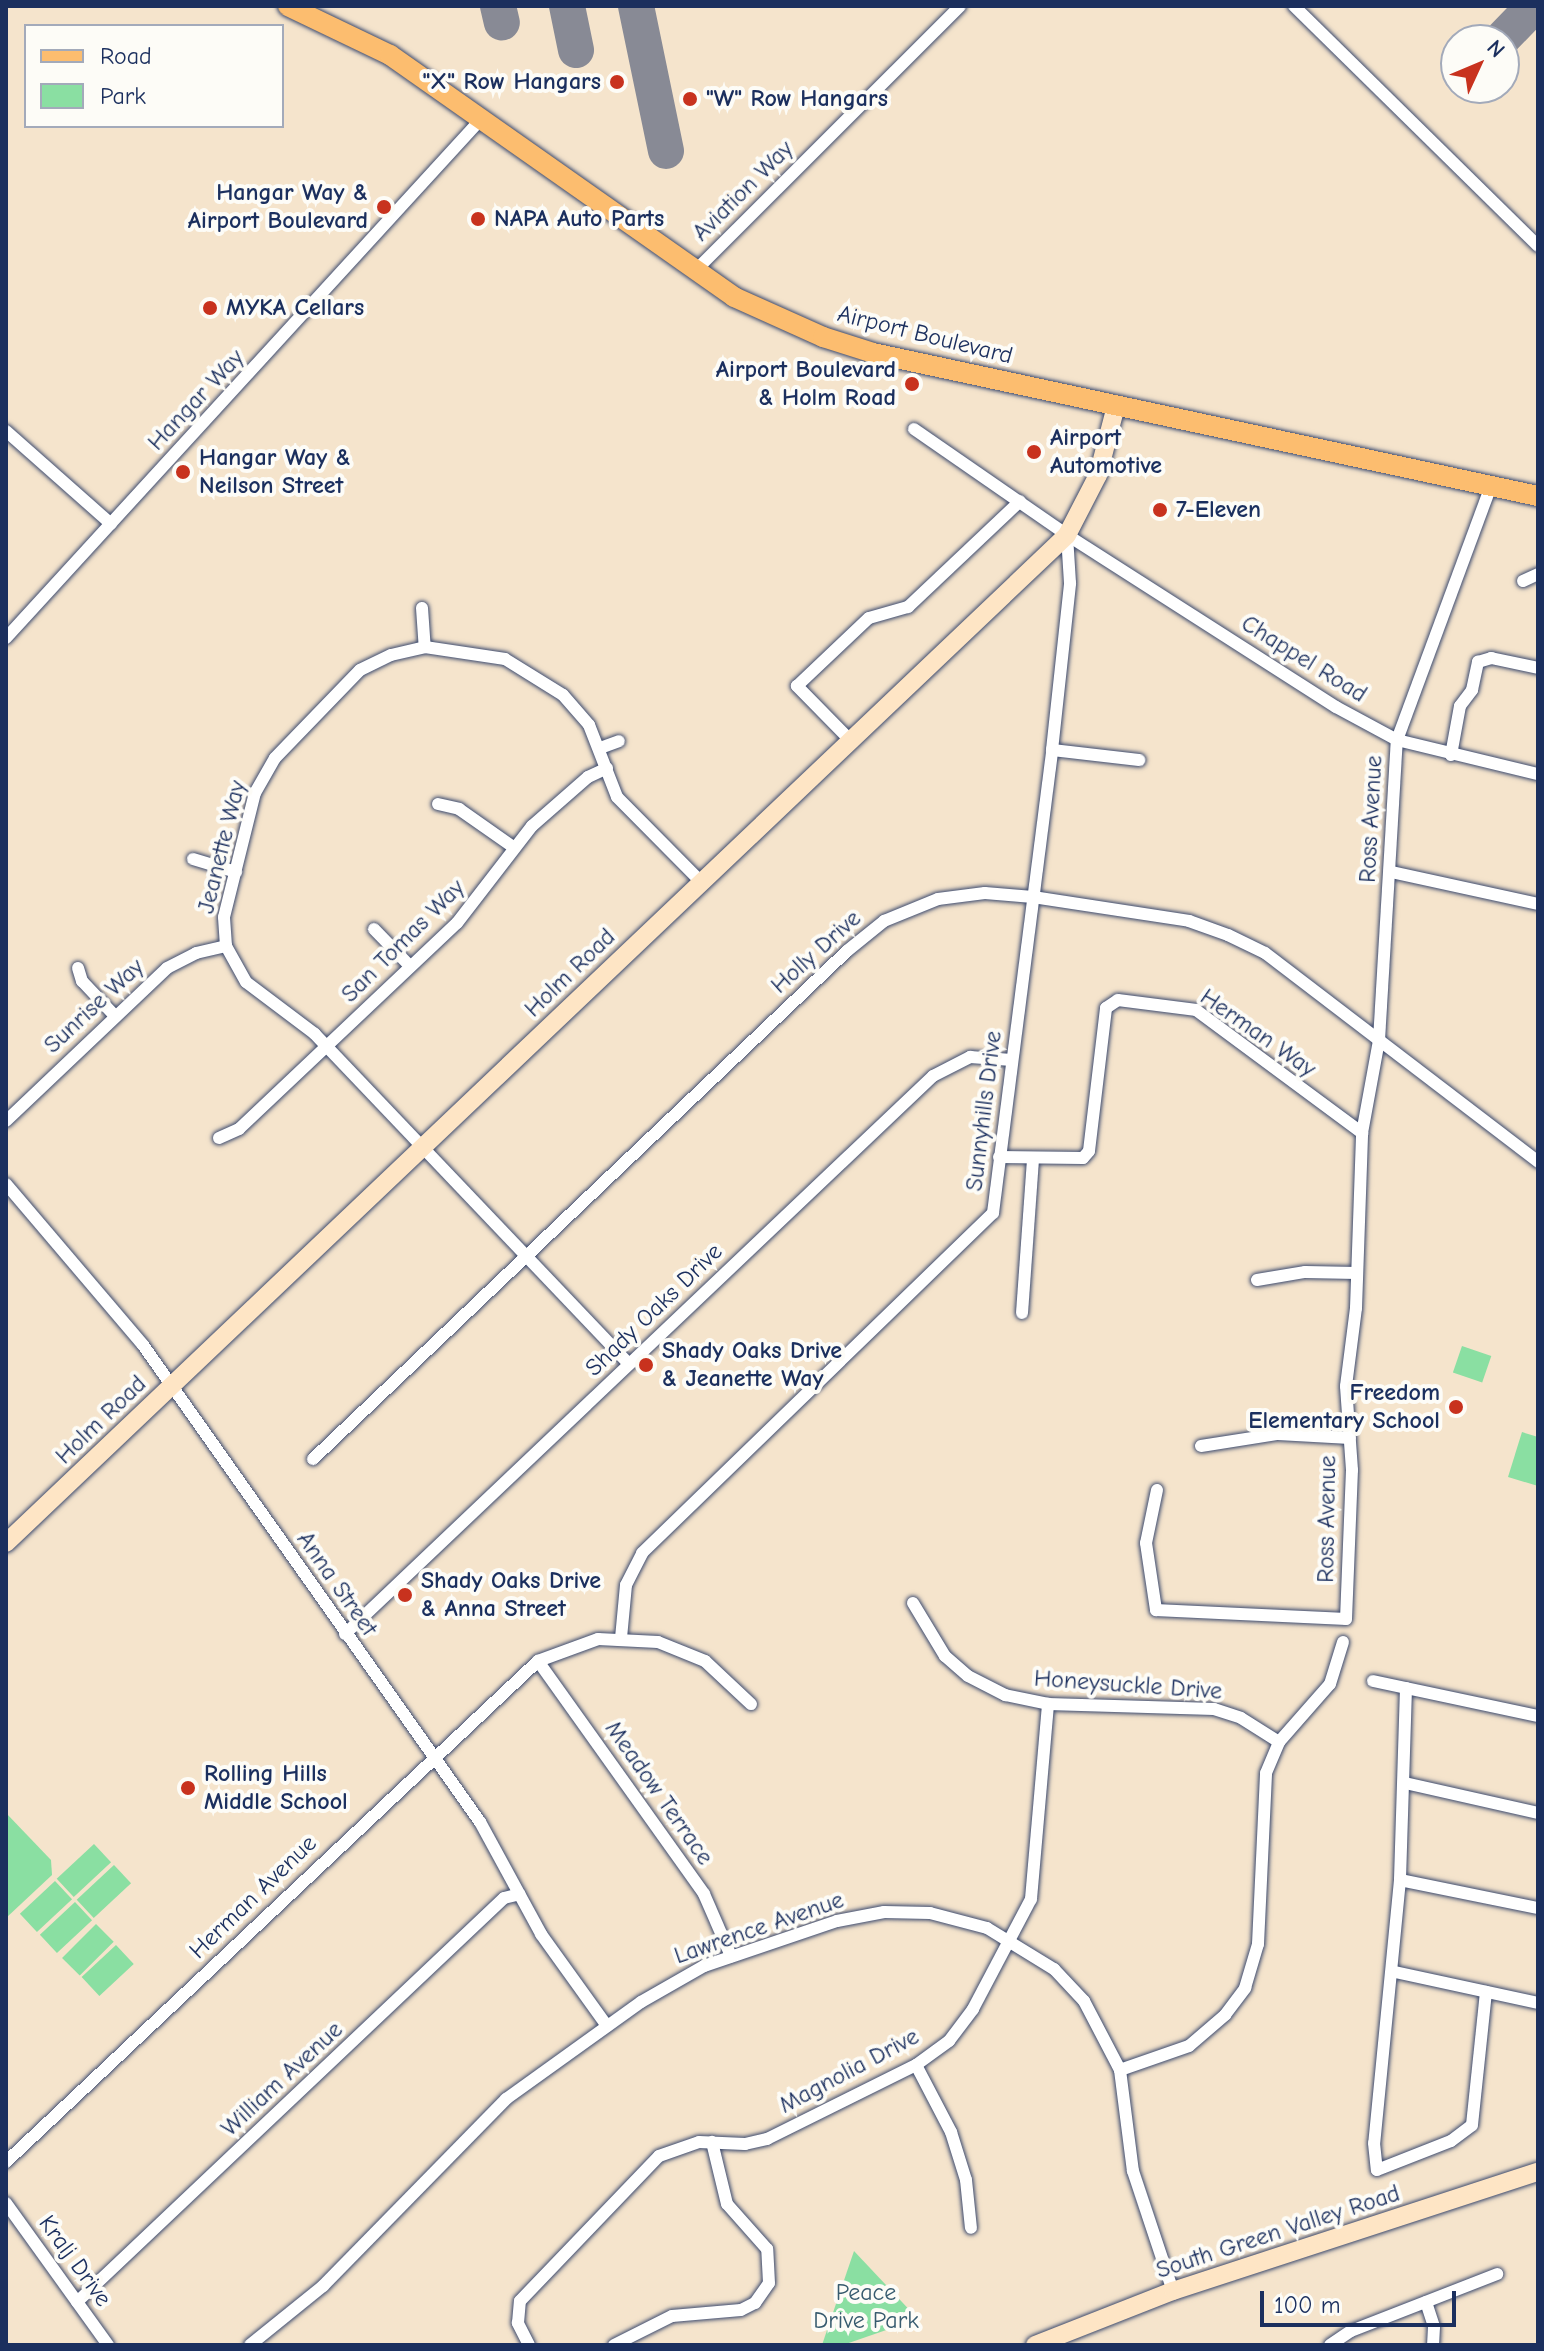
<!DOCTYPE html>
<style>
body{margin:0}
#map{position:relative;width:1544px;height:2351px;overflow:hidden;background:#f5e4cc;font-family:"Comic Neue",sans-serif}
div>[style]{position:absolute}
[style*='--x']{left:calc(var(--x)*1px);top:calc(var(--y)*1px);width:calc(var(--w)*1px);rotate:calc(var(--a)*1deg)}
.green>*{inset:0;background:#8adfa2;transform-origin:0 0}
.taxiway>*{height:36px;margin:-18px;padding:0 18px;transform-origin:18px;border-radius:18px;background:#888a95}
.roads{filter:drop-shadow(0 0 2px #3c4a6e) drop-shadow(0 0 2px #3c4a6e)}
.street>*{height:12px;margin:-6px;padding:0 6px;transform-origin:6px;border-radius:6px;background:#fff}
.secondary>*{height:18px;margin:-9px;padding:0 9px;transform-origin:9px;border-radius:9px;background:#fee5c5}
.primary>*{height:20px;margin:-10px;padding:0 10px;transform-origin:10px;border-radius:10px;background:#fcbd6f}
.dots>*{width:22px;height:22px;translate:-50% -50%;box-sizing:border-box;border:4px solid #fdfcf7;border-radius:50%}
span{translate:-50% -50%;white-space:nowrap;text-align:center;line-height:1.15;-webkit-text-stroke:8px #fdfcf7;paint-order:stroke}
.poi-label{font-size:24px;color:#1b2f5e;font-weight:700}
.right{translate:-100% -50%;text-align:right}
.left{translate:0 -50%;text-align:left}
.street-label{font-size:24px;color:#1b2f5e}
.park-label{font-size:24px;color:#375b6f}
.frame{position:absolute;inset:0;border:8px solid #1b2f5e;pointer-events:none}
.legend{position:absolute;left:24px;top:24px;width:260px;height:104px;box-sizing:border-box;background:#fdfcf7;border:2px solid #a3aaba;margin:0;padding:10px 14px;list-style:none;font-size:24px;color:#1b2f5e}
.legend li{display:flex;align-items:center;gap:16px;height:40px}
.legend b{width:40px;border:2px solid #a3aaba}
.north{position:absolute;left:1440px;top:24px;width:80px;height:80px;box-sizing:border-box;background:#fdfcf7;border:2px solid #a3aaba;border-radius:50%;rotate:46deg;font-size:22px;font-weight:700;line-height:32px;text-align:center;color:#1b2f5e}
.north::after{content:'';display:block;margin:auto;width:28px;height:36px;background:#c8321e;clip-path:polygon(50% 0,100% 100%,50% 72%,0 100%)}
.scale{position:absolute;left:1260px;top:2291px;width:196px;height:36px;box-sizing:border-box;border:4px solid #1b2f5e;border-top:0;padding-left:10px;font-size:24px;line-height:28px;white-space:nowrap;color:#1b2f5e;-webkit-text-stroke:6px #fdfcf7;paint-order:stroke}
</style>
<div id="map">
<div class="green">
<i style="left:1462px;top:1346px;width:31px;height:28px;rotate:19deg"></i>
<i style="clip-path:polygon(1522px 1432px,1538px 1437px,1538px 1486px,1508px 1477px)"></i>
<i style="clip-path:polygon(6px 1813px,51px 1860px,52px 1875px,6px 1918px)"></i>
<i style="left:94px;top:1844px;width:25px;height:51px;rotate:47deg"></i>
<i style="left:114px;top:1865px;width:25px;height:51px;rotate:47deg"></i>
<i style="left:55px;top:1881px;width:25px;height:48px;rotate:47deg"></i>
<i style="left:75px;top:1902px;width:25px;height:48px;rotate:47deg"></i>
<i style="left:96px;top:1924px;width:25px;height:48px;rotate:45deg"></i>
<i style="left:116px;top:1945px;width:26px;height:47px;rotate:47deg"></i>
<i style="clip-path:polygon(854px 2251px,918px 2319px,843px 2345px,822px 2345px)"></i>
</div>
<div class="taxiway">
<i style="--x:498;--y:6;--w:17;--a:77"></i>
<i style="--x:567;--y:6;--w:45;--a:78.4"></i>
<i style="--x:636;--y:6;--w:148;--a:78.3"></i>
<i style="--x:1501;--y:40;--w:47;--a:-45.9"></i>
</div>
<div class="roads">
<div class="street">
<i style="--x:1294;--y:6;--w:342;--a:44.5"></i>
<i style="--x:694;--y:272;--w:376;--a:-45"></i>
<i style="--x:914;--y:429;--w:186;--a:34.7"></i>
<i style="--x:1067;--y:535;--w:319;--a:32.6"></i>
<i style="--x:1336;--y:707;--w:69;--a:28.4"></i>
<i style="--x:1397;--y:740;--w:145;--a:13.6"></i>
<i style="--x:6;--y:431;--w:140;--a:41.5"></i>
<i style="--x:1523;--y:581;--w:17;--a:-25"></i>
<i style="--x:422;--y:608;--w:39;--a:86"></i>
<i style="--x:6;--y:638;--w:704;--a:-47.53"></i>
<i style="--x:850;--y:740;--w:76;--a:-134.5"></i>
<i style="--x:797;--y:686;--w:99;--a:-43.4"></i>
<i style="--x:869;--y:618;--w:41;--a:-15.8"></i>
<i style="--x:908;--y:607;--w:154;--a:-43.4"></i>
<i style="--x:600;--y:748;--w:20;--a:-20"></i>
<i style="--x:1052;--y:750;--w:88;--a:6.6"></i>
<i style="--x:1451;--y:755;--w:50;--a:-79.6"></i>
<i style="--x:1460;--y:706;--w:20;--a:-53"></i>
<i style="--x:1472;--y:690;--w:29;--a:-78"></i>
<i style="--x:1478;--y:662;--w:14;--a:-17"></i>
<i style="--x:1491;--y:658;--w:48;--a:12"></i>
<i style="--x:438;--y:804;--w:22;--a:13"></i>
<i style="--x:459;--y:809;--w:66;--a:35.1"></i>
<i style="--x:193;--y:859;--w:45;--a:16.8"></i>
<i style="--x:1391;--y:872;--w:150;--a:12.3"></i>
<i style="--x:374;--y:929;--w:52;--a:45.8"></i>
<i style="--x:78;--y:968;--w:14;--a:73"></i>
<i style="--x:82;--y:981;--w:48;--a:46.7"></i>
<i style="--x:6;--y:1121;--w:222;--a:-43.5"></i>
<i style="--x:167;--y:968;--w:33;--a:-27"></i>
<i style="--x:196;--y:953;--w:31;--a:-13"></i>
<i style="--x:219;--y:1138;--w:22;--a:-24"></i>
<i style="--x:239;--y:1129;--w:300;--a:-43.4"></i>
<i style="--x:457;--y:923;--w:123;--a:-52.3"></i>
<i style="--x:532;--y:826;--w:74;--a:-41.2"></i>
<i style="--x:588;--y:777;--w:21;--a:-25"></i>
<i style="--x:999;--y:1157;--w:84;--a:0.7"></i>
<i style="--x:1083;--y:1158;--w:9;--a:-49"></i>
<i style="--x:1089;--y:1151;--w:144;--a:-83.2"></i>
<i style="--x:1106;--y:1008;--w:14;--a:-34"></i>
<i style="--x:1118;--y:1000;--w:79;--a:7.3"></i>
<i style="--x:1196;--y:1010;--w:207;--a:36.5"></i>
<i style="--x:1362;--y:1133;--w:95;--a:-79.6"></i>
<i style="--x:1379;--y:1040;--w:301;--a:-86.6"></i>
<i style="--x:1397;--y:740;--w:271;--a:-69.7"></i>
<i style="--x:6;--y:1184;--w:211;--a:49.6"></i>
<i style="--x:143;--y:1345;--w:584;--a:54.76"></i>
<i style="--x:480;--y:1822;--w:128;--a:61.4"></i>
<i style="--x:541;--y:1934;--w:113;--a:54.3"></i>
<i style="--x:1257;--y:1280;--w:49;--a:-9.5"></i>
<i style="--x:1305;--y:1272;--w:52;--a:1.1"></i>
<i style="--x:1022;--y:1313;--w:153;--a:-85.9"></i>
<i style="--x:629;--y:1364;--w:456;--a:-133.6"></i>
<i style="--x:315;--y:1034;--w:86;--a:-143"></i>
<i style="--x:246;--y:982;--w:41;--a:-119.1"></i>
<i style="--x:226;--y:946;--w:29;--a:-94"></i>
<i style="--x:224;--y:917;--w:128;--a:-76"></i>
<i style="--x:255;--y:793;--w:40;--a:-60.3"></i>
<i style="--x:275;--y:758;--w:122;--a:-46"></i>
<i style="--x:360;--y:670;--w:34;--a:-26"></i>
<i style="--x:391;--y:655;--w:35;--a:-13"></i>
<i style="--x:425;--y:647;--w:81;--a:8.5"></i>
<i style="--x:505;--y:659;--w:68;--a:31.8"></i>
<i style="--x:563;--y:695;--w:40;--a:49"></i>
<i style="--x:589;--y:725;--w:77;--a:68.7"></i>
<i style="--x:617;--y:797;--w:120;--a:45.3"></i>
<i style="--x:1201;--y:1446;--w:78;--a:-8.9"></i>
<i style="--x:1278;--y:1434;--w:72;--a:3.2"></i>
<i style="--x:313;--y:1459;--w:737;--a:-43.57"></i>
<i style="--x:847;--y:951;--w:48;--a:-39"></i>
<i style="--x:884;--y:921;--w:58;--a:-22.2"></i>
<i style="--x:938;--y:899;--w:47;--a:-7.3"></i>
<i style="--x:985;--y:893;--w:48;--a:4.8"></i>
<i style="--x:1033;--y:897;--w:158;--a:8.7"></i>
<i style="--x:1189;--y:921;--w:41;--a:19.7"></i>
<i style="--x:1228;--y:935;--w:41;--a:25.9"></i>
<i style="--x:1265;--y:953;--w:344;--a:37.4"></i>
<i style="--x:1157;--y:1490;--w:54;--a:101.7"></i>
<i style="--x:1146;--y:1543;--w:68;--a:81.5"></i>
<i style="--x:1156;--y:1610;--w:190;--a:2.7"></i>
<i style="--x:1346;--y:1619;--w:149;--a:-87.7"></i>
<i style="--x:1352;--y:1470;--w:84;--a:-94.1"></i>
<i style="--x:1346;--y:1386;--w:79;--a:-82.7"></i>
<i style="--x:1356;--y:1308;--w:175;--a:-88"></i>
<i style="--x:913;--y:1603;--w:62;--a:58.9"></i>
<i style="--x:945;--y:1656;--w:30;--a:41"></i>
<i style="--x:968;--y:1676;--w:42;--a:27.2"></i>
<i style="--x:1005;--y:1695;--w:44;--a:11.8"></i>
<i style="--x:1048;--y:1704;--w:166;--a:1.7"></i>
<i style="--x:1214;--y:1709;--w:28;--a:18"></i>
<i style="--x:1241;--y:1718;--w:45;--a:32.3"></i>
<i style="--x:345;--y:1634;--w:811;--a:-43.5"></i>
<i style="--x:933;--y:1076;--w:42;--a:-27.2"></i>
<i style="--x:970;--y:1057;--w:42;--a:4.1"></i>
<i style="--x:621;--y:1638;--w:53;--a:-84.6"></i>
<i style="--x:626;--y:1585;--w:36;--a:-63"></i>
<i style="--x:642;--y:1553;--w:489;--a:-44.1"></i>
<i style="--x:993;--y:1213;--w:467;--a:-82.7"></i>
<i style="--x:1052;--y:750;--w:168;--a:-83.8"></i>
<i style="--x:1070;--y:583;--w:48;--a:-93.6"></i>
<i style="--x:538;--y:1661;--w:286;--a:54.5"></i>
<i style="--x:704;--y:1894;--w:68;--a:66.5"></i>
<i style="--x:1373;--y:1681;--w:169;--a:12"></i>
<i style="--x:1406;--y:1688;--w:192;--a:91.8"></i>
<i style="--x:1400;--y:1880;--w:264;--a:95.6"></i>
<i style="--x:1374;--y:2143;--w:27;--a:84"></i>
<i style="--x:1377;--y:2170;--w:79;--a:-21.4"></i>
<i style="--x:1451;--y:2141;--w:26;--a:-37"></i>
<i style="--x:1472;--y:2125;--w:134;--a:-84"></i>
<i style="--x:1405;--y:1783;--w:136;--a:12.7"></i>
<i style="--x:1400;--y:1880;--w:141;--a:11.5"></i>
<i style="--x:1395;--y:1972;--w:146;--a:12.2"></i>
<i style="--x:916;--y:2065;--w:76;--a:62.4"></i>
<i style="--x:951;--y:2132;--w:50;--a:72.6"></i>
<i style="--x:966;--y:2180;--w:48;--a:84.1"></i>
<i style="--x:1120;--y:2070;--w:73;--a:-19.2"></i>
<i style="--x:1189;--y:2046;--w:48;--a:-40.7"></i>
<i style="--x:1225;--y:2015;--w:34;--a:-53"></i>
<i style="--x:1245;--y:1988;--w:46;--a:-73.5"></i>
<i style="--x:1258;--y:1944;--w:171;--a:-87.3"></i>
<i style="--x:1266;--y:1773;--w:34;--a:-67"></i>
<i style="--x:1279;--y:1742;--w:77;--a:-48.7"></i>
<i style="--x:1330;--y:1684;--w:44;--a:-72.8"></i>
<i style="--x:6;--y:2162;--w:731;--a:-43.28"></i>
<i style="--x:538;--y:1661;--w:64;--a:-20.1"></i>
<i style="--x:598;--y:1639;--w:60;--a:2.9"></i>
<i style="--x:658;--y:1642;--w:51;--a:22"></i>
<i style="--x:705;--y:1661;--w:63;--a:43.1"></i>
<i style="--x:6;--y:2203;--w:175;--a:54.3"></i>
<i style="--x:77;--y:2302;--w:588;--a:-43.41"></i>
<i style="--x:504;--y:1898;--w:16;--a:-14"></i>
<i style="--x:1426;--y:2302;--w:26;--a:72"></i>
<i style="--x:1434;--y:2327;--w:18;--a:93"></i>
<i style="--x:250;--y:2345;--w:94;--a:-38.9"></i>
<i style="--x:323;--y:2286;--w:262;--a:-45.6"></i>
<i style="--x:506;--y:2099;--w:166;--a:-35.7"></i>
<i style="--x:641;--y:2002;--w:73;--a:-29.7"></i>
<i style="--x:704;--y:1966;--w:140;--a:-18.7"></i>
<i style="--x:837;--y:1921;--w:48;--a:-10.8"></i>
<i style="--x:884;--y:1912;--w:46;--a:1.2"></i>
<i style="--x:930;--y:1913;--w:59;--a:14.7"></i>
<i style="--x:987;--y:1928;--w:79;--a:31.5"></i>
<i style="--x:1054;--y:1969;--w:44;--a:46.8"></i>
<i style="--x:1084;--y:2001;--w:78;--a:62.4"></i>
<i style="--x:1120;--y:2070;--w:102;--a:82.7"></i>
<i style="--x:1133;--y:2171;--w:126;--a:71.6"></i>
<i style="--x:529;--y:2345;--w:25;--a:-117"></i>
<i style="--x:518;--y:2323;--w:22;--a:-85"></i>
<i style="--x:520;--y:2301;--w:201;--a:-46.2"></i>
<i style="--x:659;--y:2156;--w:42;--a:-19.3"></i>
<i style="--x:699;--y:2142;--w:46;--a:2.5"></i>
<i style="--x:745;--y:2144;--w:23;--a:-13"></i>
<i style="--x:767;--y:2139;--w:166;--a:-26.4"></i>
<i style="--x:916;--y:2065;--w:41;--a:-36"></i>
<i style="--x:949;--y:2041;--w:40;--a:-53"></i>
<i style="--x:973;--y:2009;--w:124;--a:-62.2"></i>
<i style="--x:1031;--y:1899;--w:196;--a:-85"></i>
<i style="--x:614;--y:2345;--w:65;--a:-26.6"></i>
<i style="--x:672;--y:2316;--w:69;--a:-5"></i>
<i style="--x:741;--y:2310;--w:16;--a:-27"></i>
<i style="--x:755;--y:2303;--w:24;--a:-55"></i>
<i style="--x:769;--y:2283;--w:34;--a:-93"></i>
<i style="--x:767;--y:2249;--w:60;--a:-131.6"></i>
<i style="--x:727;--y:2204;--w:64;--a:-103.6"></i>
<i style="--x:1330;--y:2345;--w:25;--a:-34"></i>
<i style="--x:1351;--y:2331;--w:157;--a:-21.3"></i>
</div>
<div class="secondary">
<i style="--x:6;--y:1543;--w:1463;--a:-43.53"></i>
<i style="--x:1067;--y:535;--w:68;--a:-62.7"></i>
<i style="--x:1098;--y:475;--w:71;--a:-75.4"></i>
<i style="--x:1035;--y:2345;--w:148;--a:-21.4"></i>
<i style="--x:1173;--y:2291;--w:384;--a:-18.1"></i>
</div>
<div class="primary">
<i style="--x:288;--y:6;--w:113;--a:25.7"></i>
<i style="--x:390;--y:55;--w:421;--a:35.1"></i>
<i style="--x:734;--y:297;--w:98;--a:24.2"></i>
<i style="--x:823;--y:337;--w:52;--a:17.7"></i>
<i style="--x:873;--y:353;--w:680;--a:12.14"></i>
</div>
</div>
<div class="dots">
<i style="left:617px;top:82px;background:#c8321e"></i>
<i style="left:690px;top:99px;background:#c8321e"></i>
<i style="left:384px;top:207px;background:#c8321e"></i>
<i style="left:478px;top:219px;background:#c8321e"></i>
<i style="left:210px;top:308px;background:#c8321e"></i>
<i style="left:912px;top:384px;background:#c8321e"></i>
<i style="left:1034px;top:452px;background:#c8321e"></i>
<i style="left:183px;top:472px;background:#c8321e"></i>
<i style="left:1160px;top:510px;background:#c8321e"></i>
<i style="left:646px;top:1365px;background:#c8321e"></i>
<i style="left:1456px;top:1407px;background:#c8321e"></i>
<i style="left:405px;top:1595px;background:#c8321e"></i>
<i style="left:188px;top:1788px;background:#c8321e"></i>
</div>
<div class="poi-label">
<span class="right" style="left:601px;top:82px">"X" Row Hangars</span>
<span class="left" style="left:706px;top:99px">"W" Row Hangars</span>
<span class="right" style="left:368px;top:207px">Hangar Way &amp;<br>Airport Boulevard</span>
<span class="left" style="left:494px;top:219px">NAPA Auto Parts</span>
<span class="left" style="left:226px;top:308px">MYKA Cellars</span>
<span class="right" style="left:896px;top:384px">Airport Boulevard<br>&amp; Holm Road</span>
<span class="left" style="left:1050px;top:452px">Airport<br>Automotive</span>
<span class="left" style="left:199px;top:472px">Hangar Way &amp;<br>Neilson Street</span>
<span class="left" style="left:1176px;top:510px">7-Eleven</span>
<span class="left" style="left:662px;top:1365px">Shady Oaks Drive<br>&amp; Jeanette Way</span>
<span class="right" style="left:1440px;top:1407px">Freedom<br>Elementary School</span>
<span class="left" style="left:421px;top:1595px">Shady Oaks Drive<br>&amp; Anna Street</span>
<span class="left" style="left:204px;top:1788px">Rolling Hills<br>Middle School</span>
</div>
<div class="street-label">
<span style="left:743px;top:191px;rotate:-45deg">Aviation Way</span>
<span style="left:925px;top:335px;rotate:14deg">Airport Boulevard</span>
<span style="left:196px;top:400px;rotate:-47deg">Hangar Way</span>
<span style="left:1304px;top:659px;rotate:32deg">Chappel Road</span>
<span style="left:1371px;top:819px;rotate:-87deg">Ross Avenue</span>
<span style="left:222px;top:847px;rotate:-76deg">Jeanette Way</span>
<span style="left:403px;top:941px;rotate:-45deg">San Tomas Way</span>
<span style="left:816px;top:952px;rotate:-42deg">Holly Drive</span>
<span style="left:570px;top:973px;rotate:-44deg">Holm Road</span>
<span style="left:94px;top:1006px;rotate:-43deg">Sunrise Way</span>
<span style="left:1258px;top:1033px;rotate:35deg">Herman Way</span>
<span style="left:984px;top:1111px;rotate:-83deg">Sunnyhills Drive</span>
<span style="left:654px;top:1310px;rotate:-44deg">Shady Oaks Drive</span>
<span style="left:101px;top:1420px;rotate:-44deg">Holm Road</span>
<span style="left:1327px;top:1519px;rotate:-89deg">Ross Avenue</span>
<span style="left:337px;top:1584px;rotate:55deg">Anna Street</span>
<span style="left:1128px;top:1685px;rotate:4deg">Honeysuckle Drive</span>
<span style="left:659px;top:1793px;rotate:55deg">Meadow Terrace</span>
<span style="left:253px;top:1897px;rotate:-44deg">Herman Avenue</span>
<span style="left:759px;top:1928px;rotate:-19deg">Lawrence Avenue</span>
<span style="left:849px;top:2071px;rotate:-28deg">Magnolia Drive</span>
<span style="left:282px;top:2079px;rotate:-43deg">William Avenue</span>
<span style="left:1278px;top:2232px;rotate:-18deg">South Green Valley Road</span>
<span style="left:75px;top:2261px;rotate:54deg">Kralj Drive</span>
</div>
<div class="park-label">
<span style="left:866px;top:2307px">Peace<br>Drive Park</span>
</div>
<div class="frame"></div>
<ul class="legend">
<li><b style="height:10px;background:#fcbd6f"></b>Road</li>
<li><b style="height:22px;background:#8adfa2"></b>Park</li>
</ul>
<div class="north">N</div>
<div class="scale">100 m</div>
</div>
